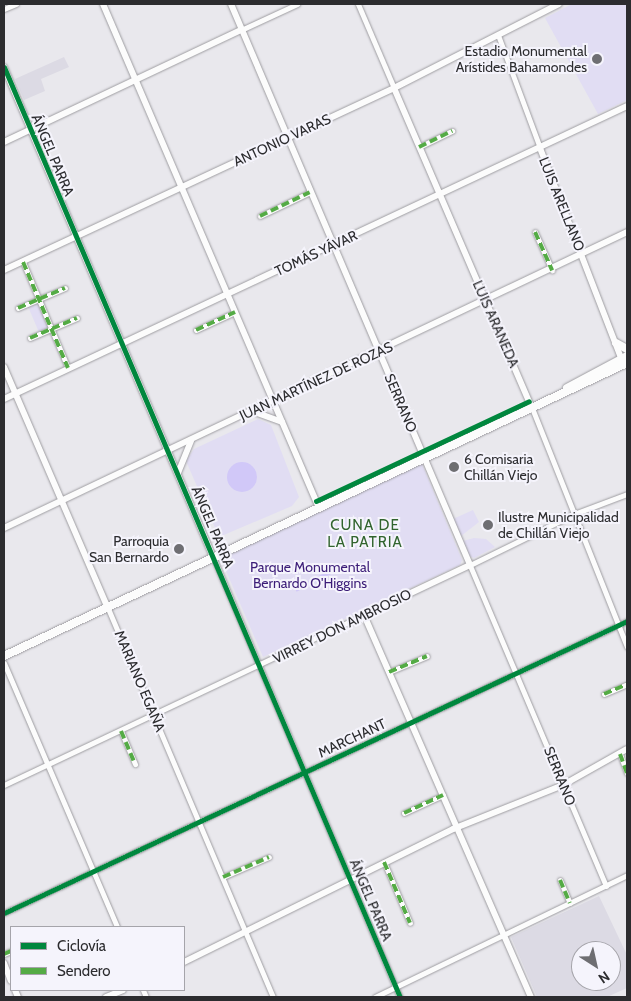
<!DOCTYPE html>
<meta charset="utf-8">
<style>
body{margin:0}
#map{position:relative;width:631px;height:1001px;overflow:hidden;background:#e9e8ed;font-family:Cabin,sans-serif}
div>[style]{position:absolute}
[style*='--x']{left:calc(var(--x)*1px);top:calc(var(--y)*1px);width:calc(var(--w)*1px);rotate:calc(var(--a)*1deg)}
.built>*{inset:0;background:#dcdae4}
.green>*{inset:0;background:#e1ddf3;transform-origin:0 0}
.water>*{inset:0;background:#d1c8f8;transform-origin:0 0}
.round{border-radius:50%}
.stream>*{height:2px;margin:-1px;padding:0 1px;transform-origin:1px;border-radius:1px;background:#d1c8f8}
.roads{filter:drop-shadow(0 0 1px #9e9da1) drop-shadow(0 0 1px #9e9da1)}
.minor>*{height:5px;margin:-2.5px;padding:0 2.5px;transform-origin:2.5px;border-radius:2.5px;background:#fcfcfc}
.tertiary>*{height:6px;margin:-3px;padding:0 3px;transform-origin:3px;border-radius:3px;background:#fcfcfc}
.primary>*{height:8px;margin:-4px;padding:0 4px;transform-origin:4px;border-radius:4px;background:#fcfcfc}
.quiet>*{height:4px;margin-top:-2px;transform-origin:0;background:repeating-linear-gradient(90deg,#54ab45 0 8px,transparent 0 12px)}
.cycleway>*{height:5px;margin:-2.5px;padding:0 2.5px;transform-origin:2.5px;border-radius:2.5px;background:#00873e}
.dots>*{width:14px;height:14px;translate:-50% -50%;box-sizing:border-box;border:2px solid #f5f4fc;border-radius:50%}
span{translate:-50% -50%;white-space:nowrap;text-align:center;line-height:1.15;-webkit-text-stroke:4px #f5f4fc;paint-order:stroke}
.poi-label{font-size:14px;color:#2c2c2f}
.right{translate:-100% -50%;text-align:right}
.left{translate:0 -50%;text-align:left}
.street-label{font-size:14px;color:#2c2c2f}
.park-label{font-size:14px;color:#3c1d78}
.neighbourhood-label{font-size:15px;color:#31642e;letter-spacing:1px}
.frame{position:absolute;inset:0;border:5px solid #2c2c2f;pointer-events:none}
.legend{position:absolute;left:10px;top:926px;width:175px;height:65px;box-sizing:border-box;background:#f5f4fc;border:1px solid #a5a4aa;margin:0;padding:6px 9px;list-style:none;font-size:15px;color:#2c2c2f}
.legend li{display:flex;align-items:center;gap:10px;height:25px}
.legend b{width:25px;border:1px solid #a5a4aa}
.north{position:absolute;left:571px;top:941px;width:50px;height:50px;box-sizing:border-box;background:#f5f4fc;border:1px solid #a5a4aa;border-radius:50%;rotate:145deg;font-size:14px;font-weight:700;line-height:20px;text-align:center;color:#2c2c2f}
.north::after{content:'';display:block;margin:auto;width:18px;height:22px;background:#6e6e72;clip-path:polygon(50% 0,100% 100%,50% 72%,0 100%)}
</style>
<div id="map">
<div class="built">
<i style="clip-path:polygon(64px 57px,69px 67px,41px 79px,45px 91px,24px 100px,15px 79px)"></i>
<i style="clip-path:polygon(evenodd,599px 896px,627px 955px,627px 988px,607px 997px,537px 997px,511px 937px,599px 896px,581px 951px,611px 951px,611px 981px,581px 981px,581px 951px)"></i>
</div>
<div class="green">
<i style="clip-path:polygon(572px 4px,627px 4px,627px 100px,598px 114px,545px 18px)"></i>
<i style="left:37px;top:302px;width:28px;height:10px;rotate:67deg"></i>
<i style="clip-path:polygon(258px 419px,271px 425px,299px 497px,292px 506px,219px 537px,186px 461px,194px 449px)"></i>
<i style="clip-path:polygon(422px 464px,462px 560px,460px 565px,263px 657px,220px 557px)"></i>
<i style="clip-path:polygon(473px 510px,479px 522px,461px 536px,453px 519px)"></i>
<i style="clip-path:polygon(474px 538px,486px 539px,495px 547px,474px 558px,469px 556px,463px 541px)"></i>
</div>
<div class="water">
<i class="round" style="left:227px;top:462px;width:30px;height:30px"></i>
<i style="left:342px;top:564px;width:4px;height:53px;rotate:63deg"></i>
</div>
<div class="stream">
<i style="--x:625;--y:997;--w:2;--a:0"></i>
</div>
<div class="roads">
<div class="minor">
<i style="--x:358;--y:4;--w:91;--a:66.8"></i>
<i style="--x:4;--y:9;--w:13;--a:-23"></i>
<i style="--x:241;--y:30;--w:62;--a:-24.9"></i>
<i style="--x:498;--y:35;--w:121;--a:69.6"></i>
<i style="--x:419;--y:147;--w:37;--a:-26"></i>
<i style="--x:260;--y:216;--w:55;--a:-25.6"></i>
<i style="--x:535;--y:232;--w:42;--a:65.9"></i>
<i style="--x:23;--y:262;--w:115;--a:67"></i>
<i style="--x:18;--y:308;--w:51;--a:-23.1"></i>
<i style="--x:196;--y:330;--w:43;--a:-24.8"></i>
<i style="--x:30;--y:338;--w:51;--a:-23.1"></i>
<i style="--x:532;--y:408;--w:257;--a:68.3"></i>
<i style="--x:213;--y:557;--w:478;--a:67"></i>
<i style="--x:107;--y:606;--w:425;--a:67"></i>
<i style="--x:4;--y:663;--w:287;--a:66.8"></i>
<i style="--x:389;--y:672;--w:41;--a:-22.8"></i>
<i style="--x:604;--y:694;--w:25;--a:-23"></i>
<i style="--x:121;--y:731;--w:36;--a:67"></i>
<i style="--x:620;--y:754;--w:20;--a:70"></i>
<i style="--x:4;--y:785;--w:398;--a:-25.3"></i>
<i style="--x:404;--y:813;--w:43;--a:-24.8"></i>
<i style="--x:384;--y:862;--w:66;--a:66.9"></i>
<i style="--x:223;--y:877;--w:50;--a:-23.5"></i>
<i style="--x:560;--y:880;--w:25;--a:67"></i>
<i style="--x:606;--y:886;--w:349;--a:-113"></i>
<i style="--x:470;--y:565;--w:116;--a:-26.1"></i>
<i style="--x:574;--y:514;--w:57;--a:-20.7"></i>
<i style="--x:4;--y:913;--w:688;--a:-25.11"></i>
<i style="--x:4;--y:954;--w:8;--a:-23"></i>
<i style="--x:143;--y:990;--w:8;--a:67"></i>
<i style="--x:375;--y:997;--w:280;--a:-25.8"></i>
</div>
<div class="tertiary">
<i style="--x:103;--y:4;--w:548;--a:66.8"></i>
<i style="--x:231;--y:4;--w:610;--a:66.92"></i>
<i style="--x:470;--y:565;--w:117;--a:154.7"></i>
<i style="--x:364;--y:615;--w:417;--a:66.4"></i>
<i style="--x:4;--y:67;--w:533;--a:66.9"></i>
<i style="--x:394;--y:88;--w:348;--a:66.7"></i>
<i style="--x:4;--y:142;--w:262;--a:-25.3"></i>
<i style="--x:540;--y:148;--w:227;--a:68.9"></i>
<i style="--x:4;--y:270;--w:430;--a:-25"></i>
<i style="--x:394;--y:88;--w:185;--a:-27"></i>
<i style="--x:4;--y:367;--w:260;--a:66.7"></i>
<i style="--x:4;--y:399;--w:688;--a:-25.19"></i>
<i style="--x:252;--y:411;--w:32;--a:20"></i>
<i style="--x:178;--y:473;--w:35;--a:-68"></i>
<i style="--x:4;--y:528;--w:690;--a:-25.41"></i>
<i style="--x:184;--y:962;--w:300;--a:-26.3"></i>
<i style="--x:453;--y:829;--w:118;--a:-21.8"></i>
<i style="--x:563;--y:785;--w:73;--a:-29.4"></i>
<i style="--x:4;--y:963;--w:19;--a:69"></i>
<i style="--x:15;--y:990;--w:8;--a:67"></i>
<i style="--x:106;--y:997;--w:18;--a:-22"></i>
</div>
<div class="primary">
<i style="--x:616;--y:343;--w:13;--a:29"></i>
<i style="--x:567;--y:388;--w:68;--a:-28.1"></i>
<i style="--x:4;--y:656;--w:688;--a:-25.19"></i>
</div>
</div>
<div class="quiet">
<i style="--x:419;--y:147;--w:37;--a:-26"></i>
<i style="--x:260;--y:216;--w:55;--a:-25.6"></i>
<i style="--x:535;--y:232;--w:42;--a:65.9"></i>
<i style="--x:23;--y:262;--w:115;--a:67"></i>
<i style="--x:18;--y:308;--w:51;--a:-23.1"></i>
<i style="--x:196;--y:330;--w:43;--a:-24.8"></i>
<i style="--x:30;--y:338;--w:51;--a:-23.1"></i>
<i style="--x:389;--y:672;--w:41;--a:-22.8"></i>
<i style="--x:604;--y:694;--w:25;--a:-23"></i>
<i style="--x:121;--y:731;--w:36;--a:67"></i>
<i style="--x:620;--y:754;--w:20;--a:70"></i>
<i style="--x:404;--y:813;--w:43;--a:-24.8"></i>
<i style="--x:384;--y:862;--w:66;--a:66.9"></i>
<i style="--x:223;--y:877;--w:50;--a:-23.5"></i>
<i style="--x:560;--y:880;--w:25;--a:67"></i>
<i style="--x:4;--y:954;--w:8;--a:-23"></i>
</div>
<div class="cycleway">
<i style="--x:4;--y:67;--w:1011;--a:66.94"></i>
<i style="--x:316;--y:501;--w:235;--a:-25.1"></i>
<i style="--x:4;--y:913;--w:688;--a:-25.11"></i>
</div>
<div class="dots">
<i style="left:597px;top:59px;background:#6e6e72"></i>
<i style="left:454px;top:467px;background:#6e6e72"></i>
<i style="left:488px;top:525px;background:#6e6e72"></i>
<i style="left:179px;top:549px;background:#6e6e72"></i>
</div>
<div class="poi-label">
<span class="right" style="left:587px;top:59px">Estadio Monumental<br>Arístides Bahamondes</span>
<span class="left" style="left:464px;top:467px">6 Comisaria<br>Chillán Viejo</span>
<span class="left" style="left:498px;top:525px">Ilustre Municipalidad<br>de Chillán Viejo</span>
<span class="right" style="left:169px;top:549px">Parroquia<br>San Bernardo</span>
</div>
<div class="street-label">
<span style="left:282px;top:140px;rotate:-25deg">ANTONIO VARAS</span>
<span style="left:53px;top:155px;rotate:67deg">ÁNGEL PARRA</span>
<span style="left:562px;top:204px;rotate:68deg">LUIS ARELLANO</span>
<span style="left:316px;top:253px;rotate:-25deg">TOMÁS YÁVAR</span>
<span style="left:496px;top:324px;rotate:66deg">LUIS ARANEDA</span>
<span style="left:316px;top:381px;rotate:-25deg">JUAN MARTÍNEZ DE ROZAS</span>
<span style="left:401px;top:403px;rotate:67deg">SERRANO</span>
<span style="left:213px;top:527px;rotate:67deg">ÁNGEL PARRA</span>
<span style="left:342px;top:626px;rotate:-26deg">VIRREY DON AMBROSIO</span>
<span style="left:140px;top:681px;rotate:67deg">MARIANO EGAÑA</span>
<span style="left:352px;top:738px;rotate:-25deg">MARCHANT</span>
<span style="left:560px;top:776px;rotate:68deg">SERRANO</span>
<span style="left:371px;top:900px;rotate:67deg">ÁNGEL PARRA</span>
</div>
<div class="park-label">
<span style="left:310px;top:575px">Parque Monumental<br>Bernardo O'Higgins</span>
</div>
<div class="neighbourhood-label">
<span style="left:365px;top:534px">CUNA DE<br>LA PATRIA</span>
</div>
<div class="frame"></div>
<ul class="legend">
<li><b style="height:6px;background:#00873e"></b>Ciclovía</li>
<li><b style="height:6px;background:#54ab45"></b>Sendero</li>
</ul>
<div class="north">N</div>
</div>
